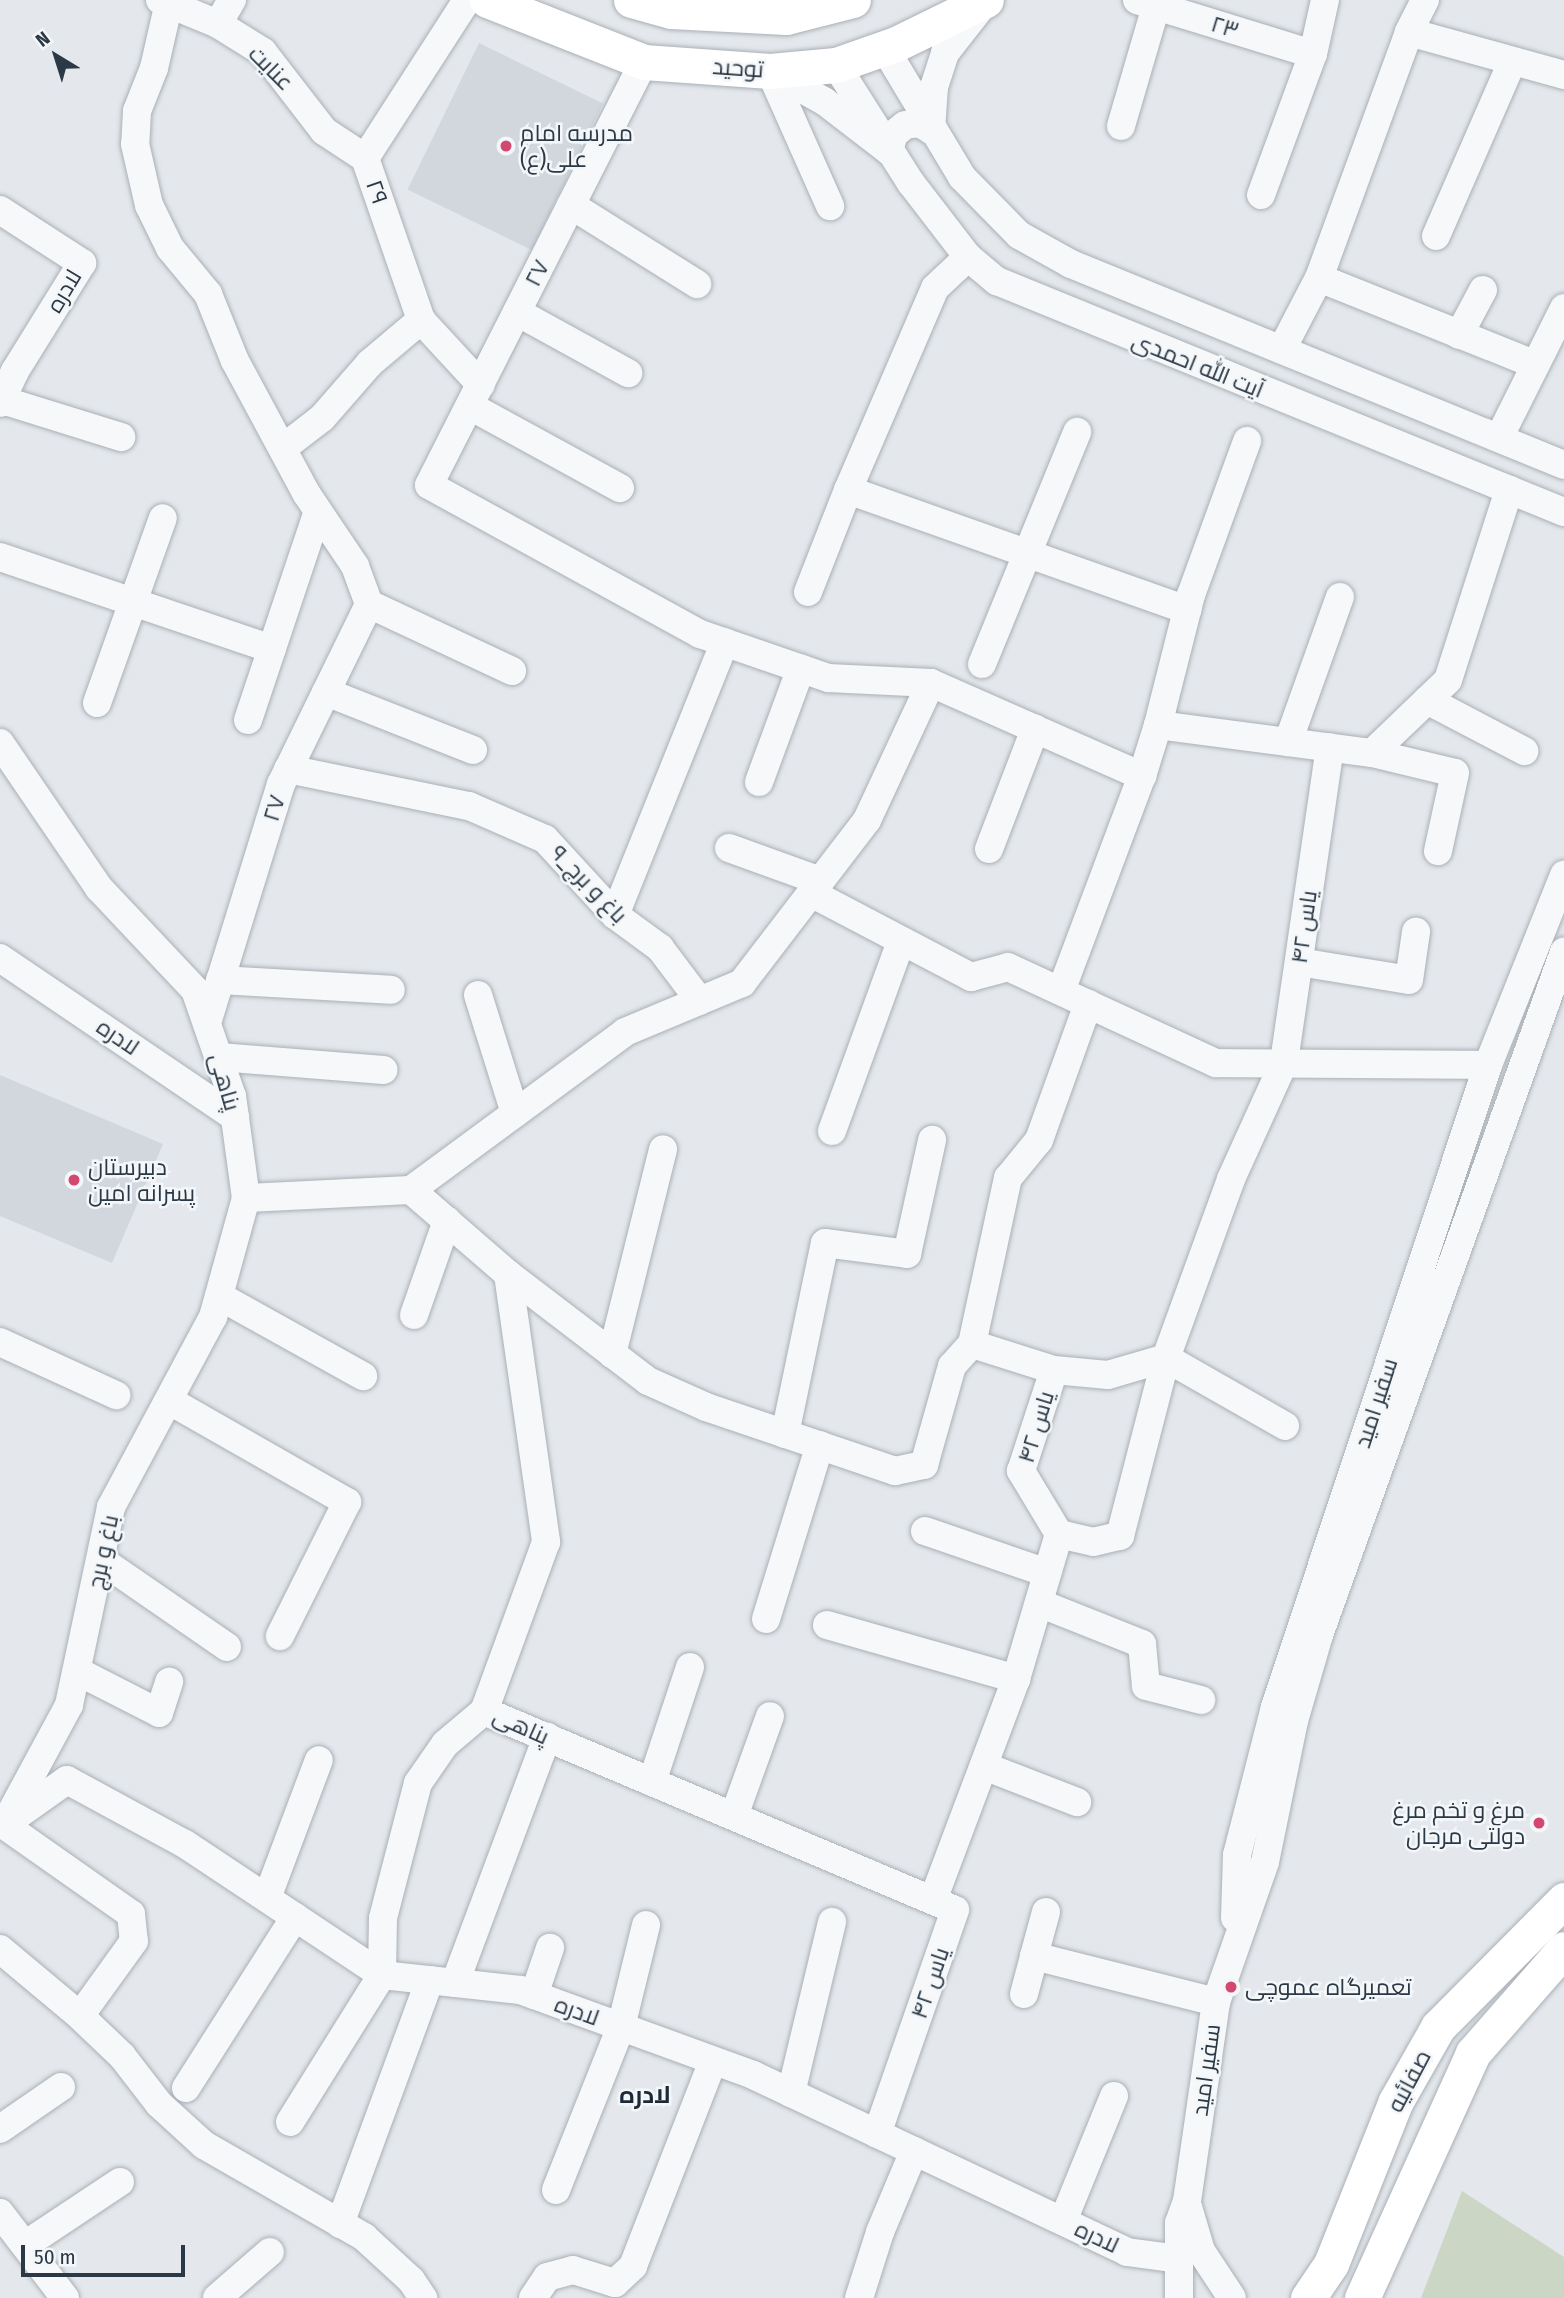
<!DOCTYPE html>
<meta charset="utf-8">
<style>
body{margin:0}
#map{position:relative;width:1564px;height:2298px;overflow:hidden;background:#e4e8ec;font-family:"Fira Sans Condensed",Cairo,sans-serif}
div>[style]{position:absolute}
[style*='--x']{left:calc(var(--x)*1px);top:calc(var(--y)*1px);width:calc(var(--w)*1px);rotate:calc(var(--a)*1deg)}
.built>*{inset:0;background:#d2d7de;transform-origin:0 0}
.green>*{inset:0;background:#cbd6c5}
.roads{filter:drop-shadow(0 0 2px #a9b0b7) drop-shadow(0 0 2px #a9b0b7)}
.minor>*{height:28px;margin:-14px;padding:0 14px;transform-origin:14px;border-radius:14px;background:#f7f8fa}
.major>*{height:35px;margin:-17.5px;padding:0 17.5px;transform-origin:17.5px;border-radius:17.5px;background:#fff}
.dots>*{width:19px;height:19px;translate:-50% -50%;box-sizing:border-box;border:4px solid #f4f7f9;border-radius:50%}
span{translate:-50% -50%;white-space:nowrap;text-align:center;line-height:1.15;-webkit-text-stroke:5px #f4f7f9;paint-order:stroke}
.street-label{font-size:23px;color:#2b3845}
.poi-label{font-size:23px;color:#2b3845}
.left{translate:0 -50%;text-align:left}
.right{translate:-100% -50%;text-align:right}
.neighbourhood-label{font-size:24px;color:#1d2936;font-weight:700}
.north{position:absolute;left:21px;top:21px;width:70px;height:70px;-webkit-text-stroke:5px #f4f7f9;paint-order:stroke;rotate:322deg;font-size:19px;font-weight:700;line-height:28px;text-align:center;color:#2b3845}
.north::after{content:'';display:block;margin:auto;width:24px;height:32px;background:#2b3845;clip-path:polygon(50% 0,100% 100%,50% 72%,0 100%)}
.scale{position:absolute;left:21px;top:2245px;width:164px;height:32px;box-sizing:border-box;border:4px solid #2b3845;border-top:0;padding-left:9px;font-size:21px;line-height:24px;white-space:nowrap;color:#2b3845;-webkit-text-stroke:5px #f4f7f9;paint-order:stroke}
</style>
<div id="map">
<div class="built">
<i style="left:479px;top:43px;width:138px;height:163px;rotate:26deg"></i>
<i style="clip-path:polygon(0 1075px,163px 1144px,112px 1263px,0 1216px)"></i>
</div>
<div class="green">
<i style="clip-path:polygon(1462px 2191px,1564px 2257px,1564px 2298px,1421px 2298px)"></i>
</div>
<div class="roads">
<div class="minor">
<i style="--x:160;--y:0;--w:63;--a:22.5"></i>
<i style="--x:218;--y:24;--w:53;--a:31.9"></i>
<i style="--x:263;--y:52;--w:100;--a:52.3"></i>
<i style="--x:324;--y:131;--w:49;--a:33.4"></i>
<i style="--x:467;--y:0;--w:188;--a:122.8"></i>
<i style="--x:365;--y:158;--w:171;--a:70.9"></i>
<i style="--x:421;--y:320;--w:88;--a:47.3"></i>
<i style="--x:1137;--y:0;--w:184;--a:17.1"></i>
<i style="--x:1425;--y:0;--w:36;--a:117"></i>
<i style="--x:1409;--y:32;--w:161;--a:15.5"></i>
<i style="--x:168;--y:7;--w:63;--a:102.9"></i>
<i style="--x:154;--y:68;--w:46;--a:111.6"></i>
<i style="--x:137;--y:111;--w:33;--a:93"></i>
<i style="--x:135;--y:144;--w:63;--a:77.1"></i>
<i style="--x:149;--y:205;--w:48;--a:64"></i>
<i style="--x:170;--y:248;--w:60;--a:50.4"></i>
<i style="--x:208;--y:294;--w:72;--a:68.1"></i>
<i style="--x:235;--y:361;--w:150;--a:61.7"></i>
<i style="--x:306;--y:493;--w:88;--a:56.1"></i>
<i style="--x:355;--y:566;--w:40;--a:69.8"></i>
<i style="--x:369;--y:604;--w:158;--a:25.1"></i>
<i style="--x:218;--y:24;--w:28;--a:-60"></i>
<i style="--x:884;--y:47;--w:152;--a:59"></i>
<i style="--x:962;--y:177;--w:81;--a:45.5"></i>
<i style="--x:1019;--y:235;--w:60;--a:29.1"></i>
<i style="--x:1071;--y:264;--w:532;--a:22.18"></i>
<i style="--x:836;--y:65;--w:140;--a:57.6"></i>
<i style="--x:911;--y:183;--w:93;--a:52.4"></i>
<i style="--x:968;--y:257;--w:38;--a:40"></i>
<i style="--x:997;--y:281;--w:612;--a:22.17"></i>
<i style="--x:770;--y:71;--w:62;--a:29.1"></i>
<i style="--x:824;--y:101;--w:82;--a:37.6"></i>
<i style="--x:889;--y:151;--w:18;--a:-74"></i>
<i style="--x:894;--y:134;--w:14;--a:-39"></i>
<i style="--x:905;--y:125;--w:14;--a:-8"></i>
<i style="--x:919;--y:123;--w:14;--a:30"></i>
<i style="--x:931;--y:130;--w:43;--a:-86"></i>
<i style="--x:934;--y:87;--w:36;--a:-72"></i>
<i style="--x:945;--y:53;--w:65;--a:-51.9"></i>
<i style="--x:770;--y:71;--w:148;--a:66"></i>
<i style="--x:1121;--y:126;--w:125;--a:-73.7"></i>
<i style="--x:1261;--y:195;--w:150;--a:-69.8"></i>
<i style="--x:1313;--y:54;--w:55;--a:-77.5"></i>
<i style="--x:571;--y:205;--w:149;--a:32.1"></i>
<i style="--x:0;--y:210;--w:98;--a:32.9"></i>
<i style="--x:82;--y:263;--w:127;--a:121.8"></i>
<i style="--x:15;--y:371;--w:35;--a:115"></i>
<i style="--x:1436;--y:236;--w:190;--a:-66.4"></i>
<i style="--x:968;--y:257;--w:45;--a:136.8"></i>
<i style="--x:935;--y:288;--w:220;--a:113.3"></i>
<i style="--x:848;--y:490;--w:360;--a:19.5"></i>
<i style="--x:1319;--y:278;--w:232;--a:21.8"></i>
<i style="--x:517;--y:312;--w:127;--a:28.8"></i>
<i style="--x:1459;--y:335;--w:51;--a:-61.9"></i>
<i style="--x:1282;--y:349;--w:80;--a:-62.5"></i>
<i style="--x:1319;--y:278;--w:262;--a:-69.9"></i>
<i style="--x:2;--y:400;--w:125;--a:17.3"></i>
<i style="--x:470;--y:406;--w:171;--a:28.7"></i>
<i style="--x:1500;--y:436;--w:143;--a:-63.4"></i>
<i style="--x:283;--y:448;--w:49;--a:-37.6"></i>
<i style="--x:322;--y:418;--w:73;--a:-48.9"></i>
<i style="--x:370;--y:363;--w:67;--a:-40.1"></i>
<i style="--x:0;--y:557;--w:287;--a:18.7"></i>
<i style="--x:808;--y:592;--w:110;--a:-68.6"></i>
<i style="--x:982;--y:664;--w:251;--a:-67.7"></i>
<i style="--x:931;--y:683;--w:231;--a:23.8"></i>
<i style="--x:1142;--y:776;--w:53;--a:-72.6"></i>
<i style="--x:1158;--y:725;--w:216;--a:7.5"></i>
<i style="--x:1372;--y:753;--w:105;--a:-43.8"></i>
<i style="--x:1448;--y:680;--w:200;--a:-72.2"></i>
<i style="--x:326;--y:692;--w:158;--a:21.5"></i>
<i style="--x:1427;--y:700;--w:110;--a:27.7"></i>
<i style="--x:97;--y:703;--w:196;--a:-70.4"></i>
<i style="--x:248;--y:720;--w:220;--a:-71.5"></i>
<i style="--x:1158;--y:725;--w:134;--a:-75.8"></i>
<i style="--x:1191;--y:595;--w:164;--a:-70"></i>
<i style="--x:1288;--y:742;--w:154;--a:-70.3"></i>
<i style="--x:0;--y:743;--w:176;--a:55.7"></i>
<i style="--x:99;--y:888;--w:140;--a:46.7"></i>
<i style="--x:195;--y:990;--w:112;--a:70.8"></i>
<i style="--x:232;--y:1096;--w:103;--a:82.2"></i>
<i style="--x:246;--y:1198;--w:165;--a:-2.8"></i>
<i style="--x:411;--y:1190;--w:128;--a:40.9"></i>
<i style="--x:508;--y:1274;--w:271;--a:81.9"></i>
<i style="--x:546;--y:1542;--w:180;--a:110.1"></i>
<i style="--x:484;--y:1711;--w:511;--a:22.9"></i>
<i style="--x:955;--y:1910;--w:237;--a:109.2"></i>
<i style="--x:1372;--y:753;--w:85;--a:13.5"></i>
<i style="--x:1455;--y:773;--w:80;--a:102.3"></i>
<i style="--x:288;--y:769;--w:185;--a:11.6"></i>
<i style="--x:469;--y:806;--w:83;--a:23.5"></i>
<i style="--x:545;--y:839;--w:103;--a:47.4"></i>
<i style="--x:615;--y:915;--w:56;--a:36.3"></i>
<i style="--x:660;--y:948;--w:66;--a:53"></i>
<i style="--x:759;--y:782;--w:121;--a:-69.8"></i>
<i style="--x:729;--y:848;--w:97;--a:19.9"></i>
<i style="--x:989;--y:849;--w:129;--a:-69"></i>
<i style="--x:811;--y:893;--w:181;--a:27.7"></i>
<i style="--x:971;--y:977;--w:38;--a:-15"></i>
<i style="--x:1008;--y:967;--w:229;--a:24.8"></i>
<i style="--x:1216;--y:1063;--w:272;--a:0.4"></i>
<i style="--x:615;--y:915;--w:294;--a:-68.1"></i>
<i style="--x:0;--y:958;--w:284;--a:34.1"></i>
<i style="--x:1299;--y:962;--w:111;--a:9.3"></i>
<i style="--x:1409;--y:980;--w:49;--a:-81.7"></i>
<i style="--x:220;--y:980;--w:171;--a:3.3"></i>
<i style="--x:1061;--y:991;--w:230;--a:-69.4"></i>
<i style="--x:478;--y:995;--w:124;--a:72.6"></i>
<i style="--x:207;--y:1023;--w:250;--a:-72.8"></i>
<i style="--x:281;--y:784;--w:200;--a:-63.9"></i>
<i style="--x:219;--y:1057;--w:165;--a:4.5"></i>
<i style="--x:832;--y:1131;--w:202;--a:-70"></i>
<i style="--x:411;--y:1190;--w:266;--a:-36.4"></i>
<i style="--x:625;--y:1032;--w:127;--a:-22.7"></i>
<i style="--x:742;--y:983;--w:205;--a:-52.5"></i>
<i style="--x:867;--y:820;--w:151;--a:-65"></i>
<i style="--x:931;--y:683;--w:103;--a:-177.2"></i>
<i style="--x:828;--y:678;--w:135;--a:-161"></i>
<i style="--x:700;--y:634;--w:309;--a:-151.2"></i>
<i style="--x:429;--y:485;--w:475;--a:-63.1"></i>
<i style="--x:508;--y:1274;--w:176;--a:37.4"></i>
<i style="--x:648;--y:1381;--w:64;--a:24.1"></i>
<i style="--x:706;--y:1407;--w:200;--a:18.7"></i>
<i style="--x:895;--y:1471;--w:30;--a:-12"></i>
<i style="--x:924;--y:1465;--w:103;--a:-74.2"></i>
<i style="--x:952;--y:1366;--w:30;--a:-48"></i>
<i style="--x:972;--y:1344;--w:86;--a:17.6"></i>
<i style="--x:219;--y:1296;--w:165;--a:29.1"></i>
<i style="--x:414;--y:1315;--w:100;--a:-70.7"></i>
<i style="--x:0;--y:1342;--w:128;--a:24.6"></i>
<i style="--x:972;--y:1344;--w:170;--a:-77.8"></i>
<i style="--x:1008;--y:1178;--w:49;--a:-50.8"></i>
<i style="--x:1039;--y:1140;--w:145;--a:-70.2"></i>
<i style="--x:612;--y:1354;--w:211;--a:-76"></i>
<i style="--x:170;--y:1401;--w:204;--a:29.7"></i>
<i style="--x:347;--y:1502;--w:150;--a:116.6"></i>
<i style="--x:785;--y:1434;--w:195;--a:-78.2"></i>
<i style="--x:825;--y:1243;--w:83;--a:7.6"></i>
<i style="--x:907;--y:1254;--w:117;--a:-77.6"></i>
<i style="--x:925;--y:1531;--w:129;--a:19"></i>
<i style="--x:1059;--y:1534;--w:35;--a:13"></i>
<i style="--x:1093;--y:1542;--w:28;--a:-13"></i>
<i style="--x:1120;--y:1536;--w:184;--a:-75.5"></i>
<i style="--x:1166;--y:1358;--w:137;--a:29.7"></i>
<i style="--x:101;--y:1560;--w:153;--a:34.6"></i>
<i style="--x:1039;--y:1603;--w:111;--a:21.7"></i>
<i style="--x:1142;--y:1644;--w:42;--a:84.6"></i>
<i style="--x:1146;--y:1686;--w:57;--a:14.3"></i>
<i style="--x:766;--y:1619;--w:182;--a:-72.8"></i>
<i style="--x:827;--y:1625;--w:197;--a:15.9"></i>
<i style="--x:77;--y:1671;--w:92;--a:27.1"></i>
<i style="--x:159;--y:1713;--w:33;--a:-72"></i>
<i style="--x:984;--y:1766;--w:100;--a:21.2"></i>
<i style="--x:652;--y:1782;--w:121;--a:-71.7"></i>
<i style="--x:734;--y:1816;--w:106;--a:-70.2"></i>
<i style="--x:8;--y:1818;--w:128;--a:-61.6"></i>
<i style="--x:69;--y:1705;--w:202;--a:-78"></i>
<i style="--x:111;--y:1507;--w:216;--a:-61.8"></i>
<i style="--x:213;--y:1317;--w:123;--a:-74.5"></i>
<i style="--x:0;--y:1822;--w:160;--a:35.1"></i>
<i style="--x:131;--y:1914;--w:27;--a:84"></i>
<i style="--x:134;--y:1941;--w:92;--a:125.8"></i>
<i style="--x:5;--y:1824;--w:76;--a:-35.4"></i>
<i style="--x:67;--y:1780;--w:134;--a:28.5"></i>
<i style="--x:185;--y:1844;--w:237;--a:33.6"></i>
<i style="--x:382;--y:1975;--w:139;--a:6.2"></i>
<i style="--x:520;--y:1990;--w:248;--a:20"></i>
<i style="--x:753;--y:2075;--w:414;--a:25.3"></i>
<i style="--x:1127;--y:2252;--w:52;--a:7.7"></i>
<i style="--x:267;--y:1898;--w:147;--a:-69.4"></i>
<i style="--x:933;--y:1900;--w:236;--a:-69.4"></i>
<i style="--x:1016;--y:1679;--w:151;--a:-73.5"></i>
<i style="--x:1059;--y:1534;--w:74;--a:-121.1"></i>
<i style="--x:1021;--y:1471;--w:106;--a:-71.9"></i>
<i style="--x:1054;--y:1370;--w:54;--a:5.3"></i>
<i style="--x:1108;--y:1375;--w:60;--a:-16.3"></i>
<i style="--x:1166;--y:1358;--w:190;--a:-70"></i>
<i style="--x:1231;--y:1179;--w:128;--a:-65.6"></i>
<i style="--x:1284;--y:1062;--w:318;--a:-81.7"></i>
<i style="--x:1046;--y:1912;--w:46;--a:105.3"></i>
<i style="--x:1034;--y:1956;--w:188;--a:14.2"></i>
<i style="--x:1235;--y:1918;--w:63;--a:-88.2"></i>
<i style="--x:1237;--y:1855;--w:153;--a:-75.6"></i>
<i style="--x:1275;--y:1707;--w:676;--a:-71.65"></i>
<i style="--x:1488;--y:1065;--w:205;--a:-68.2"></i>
<i style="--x:0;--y:1949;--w:104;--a:39.9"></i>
<i style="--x:80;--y:2016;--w:58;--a:43.6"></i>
<i style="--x:122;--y:2056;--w:61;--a:52.4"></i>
<i style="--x:159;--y:2104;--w:61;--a:42.3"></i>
<i style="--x:204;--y:2145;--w:185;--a:29.9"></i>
<i style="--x:364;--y:2237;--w:64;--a:42.5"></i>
<i style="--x:411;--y:2280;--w:22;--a:56"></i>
<i style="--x:455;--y:1983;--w:263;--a:-69.5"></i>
<i style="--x:1024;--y:1994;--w:39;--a:-75"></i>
<i style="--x:534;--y:1995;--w:50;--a:-71.2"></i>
<i style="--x:186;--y:2088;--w:203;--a:-57.5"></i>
<i style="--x:791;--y:2093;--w:176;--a:-76.5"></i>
<i style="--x:290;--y:2122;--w:173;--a:-58"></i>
<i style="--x:382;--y:1975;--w:57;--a:-89"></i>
<i style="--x:383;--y:1918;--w:139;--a:-75.5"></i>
<i style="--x:418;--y:1783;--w:47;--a:-55.3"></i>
<i style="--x:445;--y:1744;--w:51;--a:-40.2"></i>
<i style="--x:0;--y:2129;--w:74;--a:-34.5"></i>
<i style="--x:556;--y:2190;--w:175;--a:-68.3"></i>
<i style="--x:621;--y:2027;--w:105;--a:-76.2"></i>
<i style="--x:1188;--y:2207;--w:46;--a:73.5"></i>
<i style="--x:1201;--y:2251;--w:56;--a:56.6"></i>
<i style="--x:0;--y:2213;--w:107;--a:52.6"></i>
<i style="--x:1063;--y:2221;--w:135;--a:-67.8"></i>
<i style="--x:340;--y:2224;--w:260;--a:-69.8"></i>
<i style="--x:25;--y:2245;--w:114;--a:-33.6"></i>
<i style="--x:217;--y:2298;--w:70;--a:-41"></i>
<i style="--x:533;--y:2298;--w:25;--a:-56"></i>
<i style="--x:547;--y:2277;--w:27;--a:-15"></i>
<i style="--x:573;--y:2270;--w:44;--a:17.2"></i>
<i style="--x:615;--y:2283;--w:25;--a:-43"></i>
<i style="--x:633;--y:2266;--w:220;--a:-68.7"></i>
<i style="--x:859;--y:2298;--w:69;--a:-72.3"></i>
<i style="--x:880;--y:2232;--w:88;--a:-67.2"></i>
<i style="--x:1179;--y:2298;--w:75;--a:-90"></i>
<i style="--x:1179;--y:2223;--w:23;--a:-70"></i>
<i style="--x:1187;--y:2201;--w:201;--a:-81.7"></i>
<i style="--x:1216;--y:2002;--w:148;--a:-70.7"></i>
<i style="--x:1265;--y:1862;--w:144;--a:-78.4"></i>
<i style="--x:1294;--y:1721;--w:90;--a:-73.8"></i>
<i style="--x:1319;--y:1635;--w:726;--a:-70.27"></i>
</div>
<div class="major">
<i style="--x:487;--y:0;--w:169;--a:21.5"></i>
<i style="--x:644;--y:62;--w:126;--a:4.1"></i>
<i style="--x:770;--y:71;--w:66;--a:-5.2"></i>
<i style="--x:836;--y:65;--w:64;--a:-19.3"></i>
<i style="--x:896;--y:44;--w:100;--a:-26.1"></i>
<i style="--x:631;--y:0;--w:41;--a:15.4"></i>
<i style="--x:671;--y:11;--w:115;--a:3"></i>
<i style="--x:786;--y:17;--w:69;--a:-14.2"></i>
<i style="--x:1308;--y:2298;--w:41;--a:-55.9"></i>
<i style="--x:1331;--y:2264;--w:175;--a:-68.3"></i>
<i style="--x:1396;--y:2101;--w:85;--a:-60.4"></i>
<i style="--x:1438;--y:2027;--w:179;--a:-45.2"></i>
<i style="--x:1362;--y:2298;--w:269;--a:-65.6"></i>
<i style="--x:1473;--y:2053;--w:138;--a:-48.8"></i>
</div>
</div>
<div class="dots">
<i style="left:506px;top:146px;background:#d24870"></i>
<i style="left:74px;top:1180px;background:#d24870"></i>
<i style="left:1539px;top:1823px;background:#d24870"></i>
<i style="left:1231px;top:1987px;background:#d24870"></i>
</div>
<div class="street-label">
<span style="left:1225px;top:27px;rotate:17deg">۲۳</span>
<span style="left:271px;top:68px;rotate:45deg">عنایت</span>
<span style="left:738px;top:68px;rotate:4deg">توحید</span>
<span style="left:377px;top:192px;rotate:71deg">۲۹</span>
<span style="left:537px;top:273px;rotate:-63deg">۲۷</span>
<span style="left:64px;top:291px;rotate:-59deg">لادره</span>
<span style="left:1198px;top:365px;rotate:22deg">آیت الله احمدی</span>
<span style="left:274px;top:808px;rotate:-73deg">۲۷</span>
<span style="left:589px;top:884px;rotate:46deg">۹_باغ و برج</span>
<span style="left:1304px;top:927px;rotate:-82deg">یاس ۴۲</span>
<span style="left:118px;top:1037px;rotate:34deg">لادره</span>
<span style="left:225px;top:1082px;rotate:74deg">پناهی</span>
<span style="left:1376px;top:1403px;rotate:-72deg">سفیر امید</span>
<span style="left:1036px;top:1427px;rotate:-73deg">یاس ۴۲</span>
<span style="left:103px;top:1552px;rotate:-78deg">باغ و برج</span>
<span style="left:521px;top:1726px;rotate:24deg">پناهی</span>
<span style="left:930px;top:1983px;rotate:-71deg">یاس ۴۲</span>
<span style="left:577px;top:2011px;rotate:20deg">لادره</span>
<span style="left:1206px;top:2070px;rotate:-82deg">سفیر امید</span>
<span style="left:1409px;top:2081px;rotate:-62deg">صفائیه</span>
<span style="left:1097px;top:2237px;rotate:25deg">لادره</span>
</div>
<div class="poi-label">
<span class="left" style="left:520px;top:146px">مدرسه امام<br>علی(ع)</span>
<span class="left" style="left:88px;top:1180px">دبیرستان<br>پسرانه امین</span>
<span class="right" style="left:1525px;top:1823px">مرغ و تخم مرغ<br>دولتی مرجان</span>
<span class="left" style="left:1245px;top:1987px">تعمیرگاه عموچی</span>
</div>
<div class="neighbourhood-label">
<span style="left:645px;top:2096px">لادره</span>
</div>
<div class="north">N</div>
<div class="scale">50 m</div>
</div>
